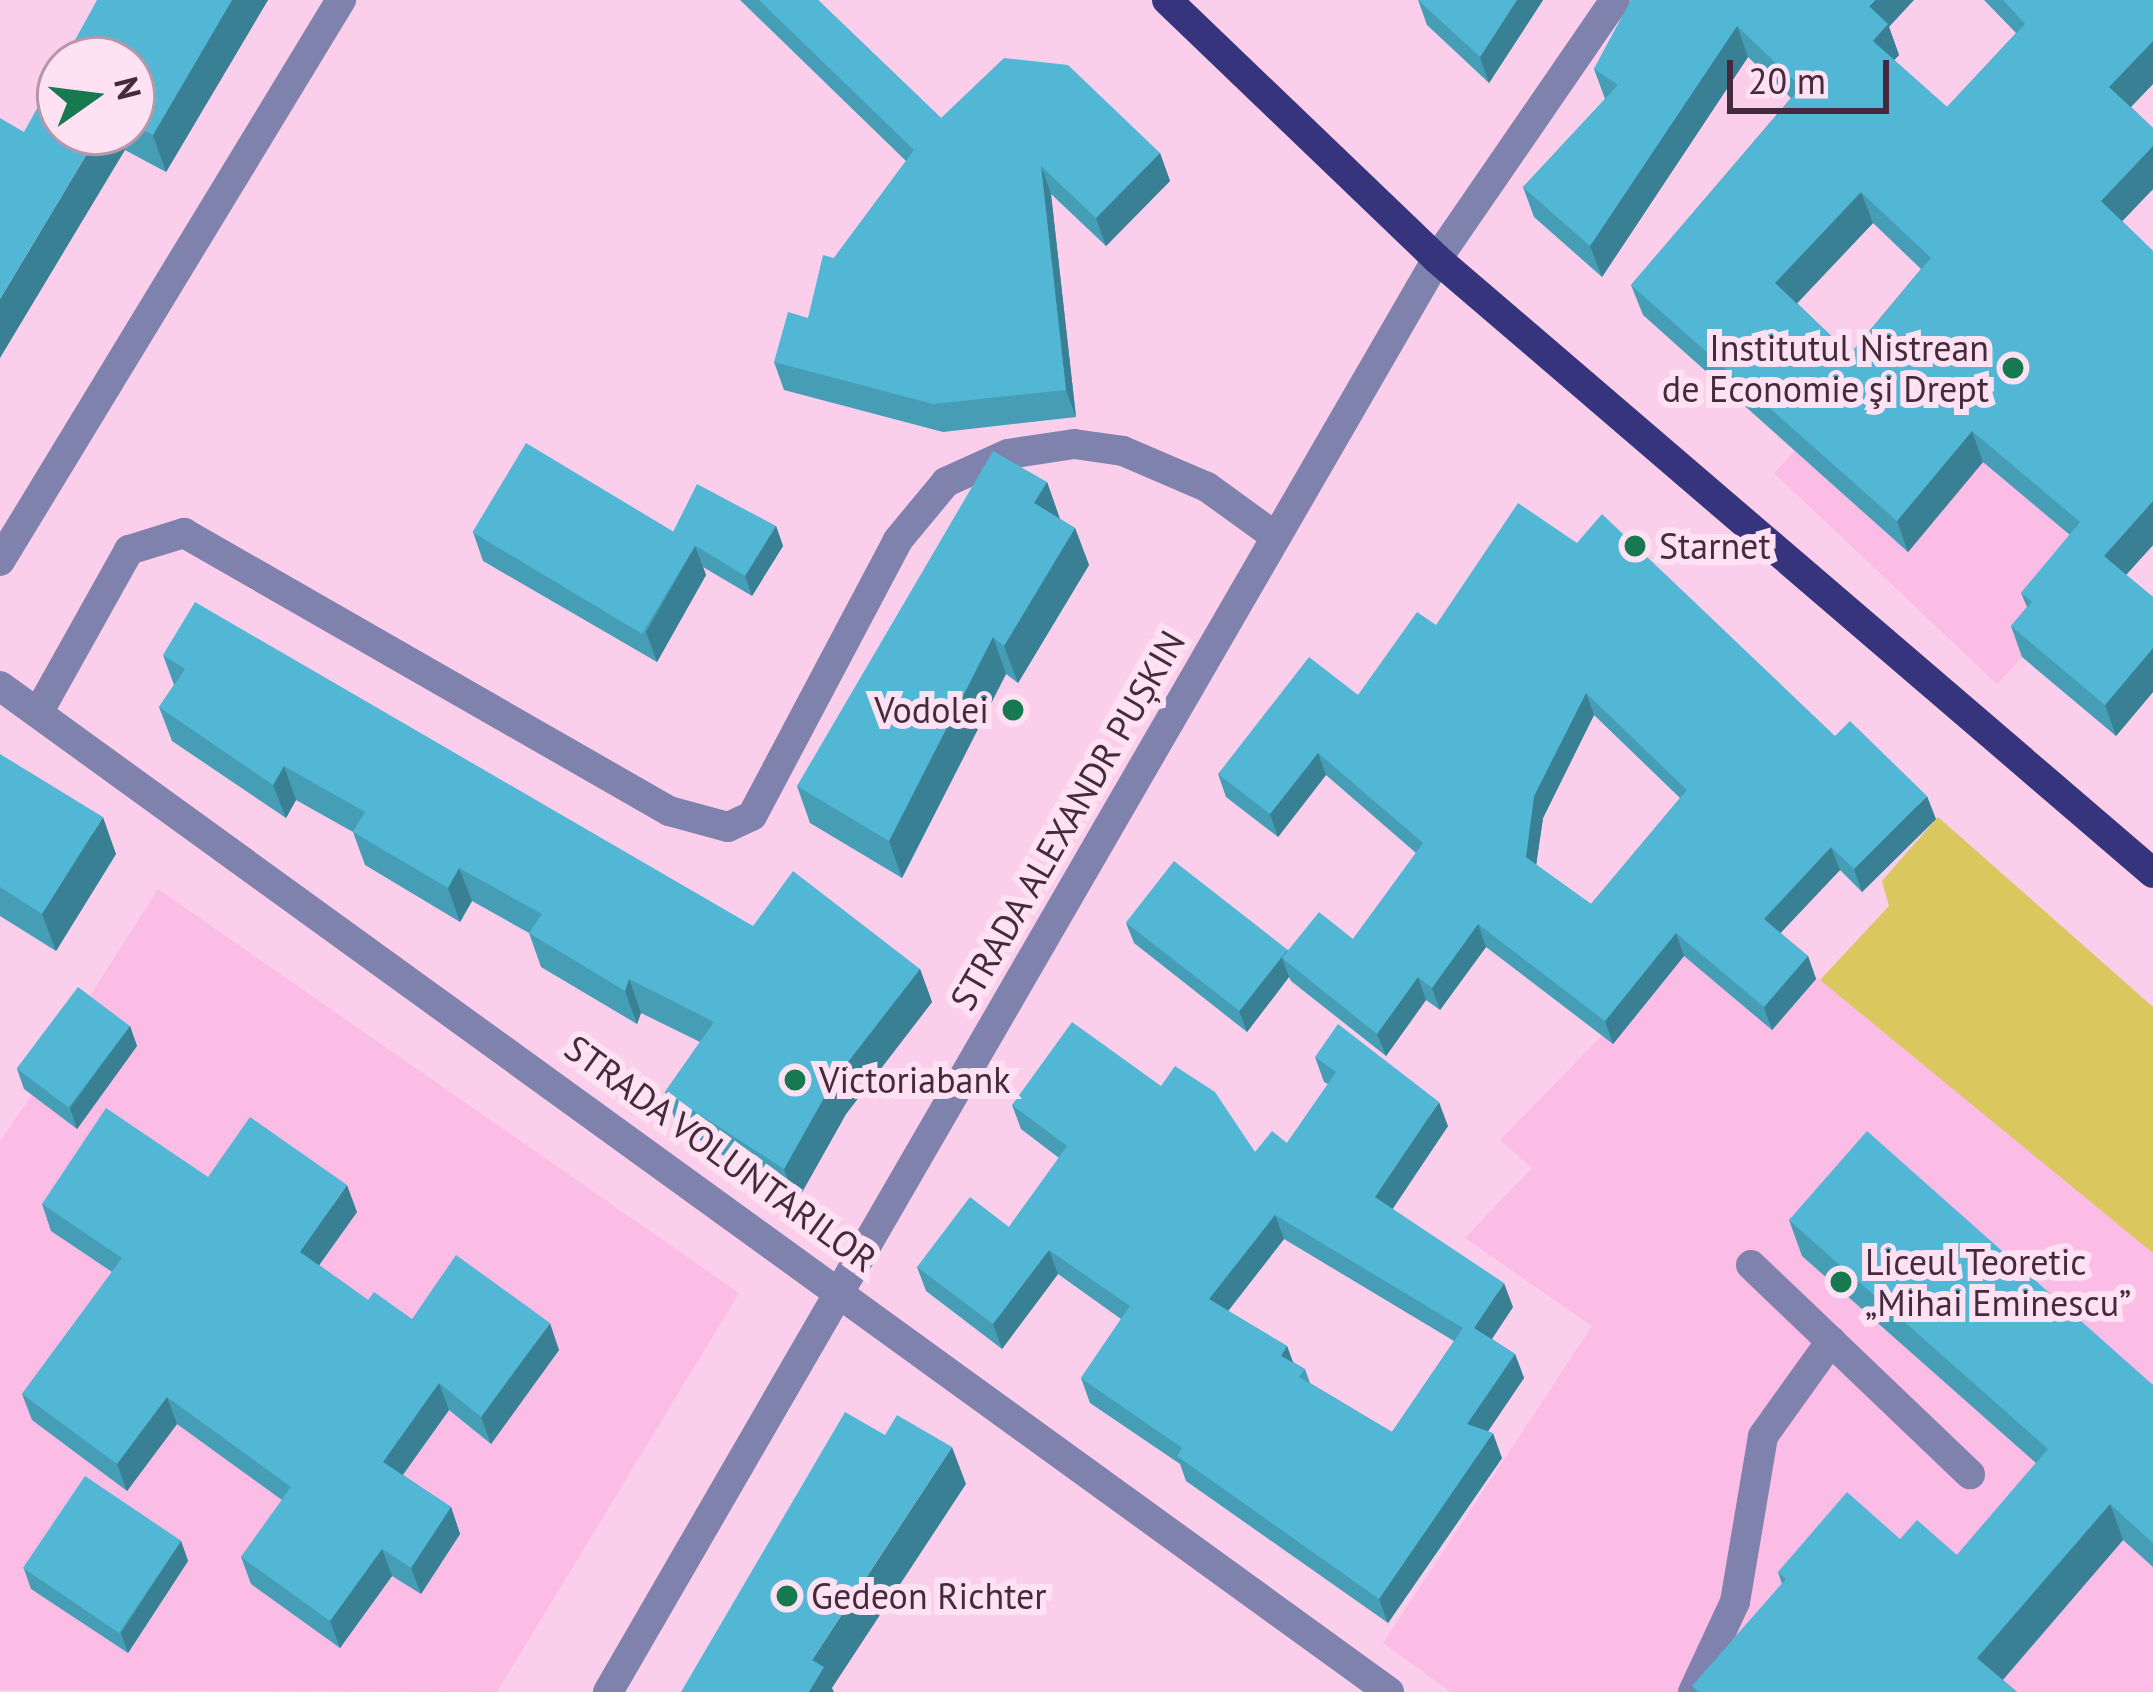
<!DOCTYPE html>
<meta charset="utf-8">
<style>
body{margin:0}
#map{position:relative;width:2153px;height:1692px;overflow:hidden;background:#fbcfeb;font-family:"PT Sans",sans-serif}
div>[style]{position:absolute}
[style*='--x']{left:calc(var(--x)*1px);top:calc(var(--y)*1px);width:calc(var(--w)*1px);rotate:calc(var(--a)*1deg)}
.built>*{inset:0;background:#fbbce6}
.green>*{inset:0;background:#dac85f}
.minor>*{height:30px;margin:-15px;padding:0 15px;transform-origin:15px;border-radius:15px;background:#7e82ac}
.major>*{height:30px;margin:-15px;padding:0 15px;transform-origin:15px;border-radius:15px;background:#35347c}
.wall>*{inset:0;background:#469db6}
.shaded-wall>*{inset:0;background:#398094}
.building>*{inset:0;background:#51b7d4;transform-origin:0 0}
.dots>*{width:33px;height:33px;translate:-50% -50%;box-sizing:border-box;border:6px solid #ffe1f4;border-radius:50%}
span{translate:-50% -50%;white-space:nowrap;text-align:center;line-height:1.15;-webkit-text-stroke:12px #ffe1f4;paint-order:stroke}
.poi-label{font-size:36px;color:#45293c}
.right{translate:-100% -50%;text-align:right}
.left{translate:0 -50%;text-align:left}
.street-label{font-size:36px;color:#45293c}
.north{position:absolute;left:36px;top:36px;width:120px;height:120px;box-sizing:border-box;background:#ffe1f4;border:3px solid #b597aa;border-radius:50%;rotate:76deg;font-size:33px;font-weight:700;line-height:48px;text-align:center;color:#45293c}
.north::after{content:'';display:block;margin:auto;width:42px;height:54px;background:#177950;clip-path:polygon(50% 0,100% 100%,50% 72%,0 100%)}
.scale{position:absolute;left:1727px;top:60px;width:162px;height:54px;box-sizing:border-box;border:6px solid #45293c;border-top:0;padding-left:15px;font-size:36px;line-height:42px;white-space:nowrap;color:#45293c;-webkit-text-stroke:9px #ffe1f4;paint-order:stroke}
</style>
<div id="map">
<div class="built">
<i style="clip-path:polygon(2058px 173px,2153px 519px,1997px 684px,1774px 473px)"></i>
<i style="clip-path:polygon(1938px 817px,2153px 1007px,2153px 1692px,1451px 1692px,1383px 1643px,1592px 1326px,1465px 1238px,1532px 1168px,1500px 1140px,1697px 938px,1755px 932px,1820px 980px,1889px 906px,1882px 881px)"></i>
<i style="clip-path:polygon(158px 889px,739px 1293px,497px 1692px,0 1690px,0 1141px,39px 1085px,76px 1114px,135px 1034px,88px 999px)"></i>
</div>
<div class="green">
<i style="clip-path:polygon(1938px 817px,2153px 1007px,2153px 1253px,1820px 980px,1889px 906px,1882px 881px)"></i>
</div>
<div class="minor">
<i style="--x:0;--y:561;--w:657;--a:-58.71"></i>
<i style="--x:0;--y:686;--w:1715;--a:35.91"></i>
<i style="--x:38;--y:713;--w:187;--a:-60.8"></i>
<i style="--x:129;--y:550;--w:58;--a:-17.2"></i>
<i style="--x:184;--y:533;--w:559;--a:29.82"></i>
<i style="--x:669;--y:811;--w:61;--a:15.2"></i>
<i style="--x:728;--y:827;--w:26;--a:-25"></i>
<i style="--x:752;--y:816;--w:312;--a:-62.1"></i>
<i style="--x:898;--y:540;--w:75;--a:-50.4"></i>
<i style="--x:946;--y:482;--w:68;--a:-24.3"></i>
<i style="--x:1008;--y:454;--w:67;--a:-8.6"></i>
<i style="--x:1074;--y:444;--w:49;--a:8.1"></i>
<i style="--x:1123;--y:451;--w:91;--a:23.2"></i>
<i style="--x:1207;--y:487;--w:85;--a:35.9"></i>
<i style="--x:1751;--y:1265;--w:303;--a:43.7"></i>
<i style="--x:608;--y:1692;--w:1656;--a:-59.95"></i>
<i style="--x:1437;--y:259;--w:314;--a:-55.5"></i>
<i style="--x:1693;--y:1692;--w:99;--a:-65"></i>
<i style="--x:1735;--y:1602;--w:168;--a:-80.4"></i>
<i style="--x:1763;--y:1436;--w:117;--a:-54.4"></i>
</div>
<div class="major">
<i style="--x:1167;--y:0;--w:374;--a:43.8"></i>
<i style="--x:1437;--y:259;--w:943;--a:40.61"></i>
</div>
<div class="wall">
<i style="clip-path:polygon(97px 0,268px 0,166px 172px,125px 150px,24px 132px,132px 132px,132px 60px)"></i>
<i style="clip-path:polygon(740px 0,818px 0,941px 118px,1160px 153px,1170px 181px,1106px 246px,1051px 194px,1076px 417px,943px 432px,784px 390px,774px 362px,808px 318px,834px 258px,906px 161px)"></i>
<i style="clip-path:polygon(1418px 0,1543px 0,1489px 83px,1427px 25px)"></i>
<i style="clip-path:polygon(evenodd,1631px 0,1889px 27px,1899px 55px,1894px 60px,1947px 107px,2016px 33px,1984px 0,2153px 0,2153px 84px,2131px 107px,2153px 128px,2153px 189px,2122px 221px,2153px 251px,2153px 545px,2126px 575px,2153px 597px,2153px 692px,2116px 736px,2022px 657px,2011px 626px,2027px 607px,2021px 593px,2070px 535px,1983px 462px,1908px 552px,1643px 315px,1631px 285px,1791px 98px,1748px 57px,1602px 277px,1534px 217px,1523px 187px,1605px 99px,1594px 69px,1631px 0,1873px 223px,1921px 269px,1850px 354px,1797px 303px,1873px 223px)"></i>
<i style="clip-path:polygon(1047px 482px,1060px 519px,1075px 528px,1089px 565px,1018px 683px,1006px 674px,902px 878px,810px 823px,797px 786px)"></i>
<i style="clip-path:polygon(776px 526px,783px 546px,752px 596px,703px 567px,706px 575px,657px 662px,483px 561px,473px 532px,673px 532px)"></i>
<i style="clip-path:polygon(evenodd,1436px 625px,1835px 736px,1936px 819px,1862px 892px,1840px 870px,1780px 933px,1808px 956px,1816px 979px,1772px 1030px,1684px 956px,1613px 1044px,1486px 947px,1440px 1010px,1426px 1000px,1386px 1056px,1291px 981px,1289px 977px,1247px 1032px,1134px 943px,1126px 923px,1287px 950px,1353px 939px,1416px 853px,1326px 775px,1278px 837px,1226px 797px,1218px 774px,1358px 695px,1436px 625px,1594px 715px,1680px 798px,1591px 904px,1536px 865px,1543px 818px,1594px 715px)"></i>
<i style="clip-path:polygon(163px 655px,753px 926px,920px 969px,932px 1002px,846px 1114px,796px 1203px,677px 1125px,665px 1092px,700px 1042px,641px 1013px,637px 1024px,541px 967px,529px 933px,472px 901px,460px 922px,365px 865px,353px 832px,296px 800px,286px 818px,172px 741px,159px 707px,174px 685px)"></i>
<i style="clip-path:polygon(0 754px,116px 854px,56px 951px,0 916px)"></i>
<i style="clip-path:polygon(130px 1026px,137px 1046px,77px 1129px,24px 1089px,17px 1069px)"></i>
<i style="clip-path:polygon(evenodd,1315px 1057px,1448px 1126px,1392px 1209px,1513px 1307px,1492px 1339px,1515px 1354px,1524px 1378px,1488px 1431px,1502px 1458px,1388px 1623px,1186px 1481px,1180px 1464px,1090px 1403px,1081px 1378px,1121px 1319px,1058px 1274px,1002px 1349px,926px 1291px,917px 1267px,1009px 1227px,1059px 1158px,1021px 1129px,1012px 1105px,1161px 1086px,1255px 1152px,1287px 1143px,1328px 1084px,1324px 1082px,1315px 1057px,1284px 1239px,1454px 1341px,1392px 1432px,1310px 1383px,1305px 1369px,1293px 1362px,1287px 1346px,1228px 1311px,1284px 1239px)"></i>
<i style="clip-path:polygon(208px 1177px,357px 1212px,319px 1265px,368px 1300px,412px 1319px,559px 1350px,491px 1444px,449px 1410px,403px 1475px,451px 1507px,460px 1534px,421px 1594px,392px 1576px,340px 1648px,251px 1584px,241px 1557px,282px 1500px,177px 1424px,127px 1491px,32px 1420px,22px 1394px,112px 1272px,51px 1231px,42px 1204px)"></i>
<i style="clip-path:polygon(1789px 1220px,2153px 1385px,2153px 1567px,2123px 1540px,2003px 1680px,2017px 1692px,1694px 1692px,1692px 1686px,1782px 1584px,1778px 1572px,1900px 1539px,1957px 1555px,2036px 1463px,1802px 1256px)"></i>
<i style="clip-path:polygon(181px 1541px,188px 1561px,128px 1653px,31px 1589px,24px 1569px)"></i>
</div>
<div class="shaded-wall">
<i style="clip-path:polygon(232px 0,268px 0,166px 172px,153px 135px)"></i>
<i style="clip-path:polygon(1517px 0,1543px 0,1489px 83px,1480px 57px)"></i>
<i style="clip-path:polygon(1875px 0,1914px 0,1889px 27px,1899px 55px,1884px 71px,1873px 41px,1869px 6px)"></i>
<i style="clip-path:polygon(1737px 26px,1748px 57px,1602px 277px,1590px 246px)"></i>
<i style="clip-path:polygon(2153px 41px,2153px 84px,2120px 118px,2109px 87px)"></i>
<i style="clip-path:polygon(100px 132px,118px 132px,125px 150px,0 358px,0 299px)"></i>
<i style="clip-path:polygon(2153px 146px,2153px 189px,2112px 232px,2101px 201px)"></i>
<i style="clip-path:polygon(1160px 153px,1170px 181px,1106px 246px,1096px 218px)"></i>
<i style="clip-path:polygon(1041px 166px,1051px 194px,1076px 417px,1066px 390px)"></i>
<i style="clip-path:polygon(1861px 192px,1873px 223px,1787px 314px,1775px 283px)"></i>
<i style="clip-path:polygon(1972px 431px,1983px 462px,1908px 552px,1897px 521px)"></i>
<i style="clip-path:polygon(1047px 482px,1060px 519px,1034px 503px)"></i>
<i style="clip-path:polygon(2153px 501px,2153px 545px,2115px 587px,2104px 556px)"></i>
<i style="clip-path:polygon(776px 526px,783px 546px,752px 596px,745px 576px)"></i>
<i style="clip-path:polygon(1075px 528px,1089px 565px,1018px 683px,1004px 646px)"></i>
<i style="clip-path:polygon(695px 546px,706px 575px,657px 662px,646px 632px)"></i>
<i style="clip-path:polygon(993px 637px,1006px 674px,902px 878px,889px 841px)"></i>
<i style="clip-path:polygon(2153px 648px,2153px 692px,2116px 736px,2105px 705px)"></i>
<i style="clip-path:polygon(1586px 693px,1594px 715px,1543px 818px,1534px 880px,1526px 857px,1534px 796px)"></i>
<i style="clip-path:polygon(1318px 753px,1326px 775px,1278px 837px,1270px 814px)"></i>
<i style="clip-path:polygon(284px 766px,296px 800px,286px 818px,273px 785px)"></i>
<i style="clip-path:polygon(1927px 796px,1936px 819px,1862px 892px,1854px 869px)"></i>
<i style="clip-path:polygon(103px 817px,116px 854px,56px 951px,42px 914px)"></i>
<i style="clip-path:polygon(1831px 847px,1840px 870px,1772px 942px,1764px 919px)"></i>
<i style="clip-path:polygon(459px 868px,472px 901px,460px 922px,448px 888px)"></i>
<i style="clip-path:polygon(1478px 924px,1486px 947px,1440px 1010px,1432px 988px)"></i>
<i style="clip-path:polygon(1676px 933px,1684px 956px,1613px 1044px,1605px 1021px)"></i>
<i style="clip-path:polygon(1287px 950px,1282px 958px,1289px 977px,1247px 1032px,1239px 1011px)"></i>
<i style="clip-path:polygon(1808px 956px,1816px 979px,1772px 1030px,1764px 1007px)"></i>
<i style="clip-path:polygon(920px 969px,932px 1002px,846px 1114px,796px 1203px,784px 1169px,834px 1080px)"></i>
<i style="clip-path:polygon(1418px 977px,1426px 1000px,1386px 1056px,1377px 1034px)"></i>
<i style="clip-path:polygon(629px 979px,641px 1013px,637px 1024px,625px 991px)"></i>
<i style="clip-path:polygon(130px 1026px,137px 1046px,77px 1129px,70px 1108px)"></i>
<i style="clip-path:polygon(1439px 1102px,1448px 1126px,1384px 1222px,1375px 1197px)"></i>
<i style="clip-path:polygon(347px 1185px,357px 1212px,310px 1278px,300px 1252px)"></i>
<i style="clip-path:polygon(1275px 1215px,1284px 1239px,1218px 1324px,1209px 1299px)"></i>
<i style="clip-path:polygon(1049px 1250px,1058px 1274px,1002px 1349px,993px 1324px)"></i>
<i style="clip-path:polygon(1504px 1283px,1513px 1307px,1483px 1352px,1474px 1328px)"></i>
<i style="clip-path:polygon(550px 1323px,559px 1350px,491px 1444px,481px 1417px)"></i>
<i style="clip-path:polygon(1287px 1346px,1296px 1371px,1281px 1356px)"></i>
<i style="clip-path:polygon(1515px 1354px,1524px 1378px,1476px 1449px,1467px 1424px)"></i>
<i style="clip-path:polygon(439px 1383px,449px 1410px,393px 1488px,383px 1462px)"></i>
<i style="clip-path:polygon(167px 1397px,177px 1424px,127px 1491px,117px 1464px)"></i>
<i style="clip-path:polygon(1493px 1433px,1502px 1458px,1388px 1623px,1379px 1599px)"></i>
<i style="clip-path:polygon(952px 1447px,966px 1484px,832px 1688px,834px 1692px,809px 1692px,812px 1660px)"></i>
<i style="clip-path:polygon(2110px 1504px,2123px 1540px,1992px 1692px,1977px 1658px)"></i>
<i style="clip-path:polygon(451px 1507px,460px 1534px,421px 1594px,411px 1568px)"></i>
<i style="clip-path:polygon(181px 1541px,188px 1561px,128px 1653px,121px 1633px)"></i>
<i style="clip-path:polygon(382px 1549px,392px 1576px,340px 1648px,330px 1621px)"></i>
</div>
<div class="building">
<i style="clip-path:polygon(97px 0,232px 0,153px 135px,132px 124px,132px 60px,64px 60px)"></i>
<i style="clip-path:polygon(759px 0,818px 0,941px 118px,1004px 58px,1068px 65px,1160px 153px,1096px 218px,1041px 166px,1066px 390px,933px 404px,774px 362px,788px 312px,808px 318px,823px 255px,834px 258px,914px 150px)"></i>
<i style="clip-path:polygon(1418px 0,1517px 0,1480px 57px)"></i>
<i style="clip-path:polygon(evenodd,1631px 0,1875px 0,1869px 6px,1888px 24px,1873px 41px,1947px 107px,2025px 24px,2003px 0,2153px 0,2153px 41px,2109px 87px,2153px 128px,2153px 146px,2101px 201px,2153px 251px,2153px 501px,2104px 556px,2153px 597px,2153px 648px,2105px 705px,2011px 626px,2032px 602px,2021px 593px,2080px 522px,1972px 431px,1897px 521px,1631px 285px,1801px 87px,1737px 26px,1590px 246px,1523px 187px,1618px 85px,1594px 69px,1631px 0,1861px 192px,1931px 258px,1850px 354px,1775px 283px,1861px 192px)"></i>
<i style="clip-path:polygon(60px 67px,60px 132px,100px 132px,0 299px,0 118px,24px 132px)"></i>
<i style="left:526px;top:443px;width:198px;height:104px;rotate:31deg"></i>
<i style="clip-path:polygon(993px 451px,1047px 482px,1034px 503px,1075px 528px,1004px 646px,993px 637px,889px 841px,797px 786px)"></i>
<i style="clip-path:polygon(697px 484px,776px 526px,745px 576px,673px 532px)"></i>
<i style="clip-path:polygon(evenodd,1518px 503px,1577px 543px,1602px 514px,1835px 736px,1850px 721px,1927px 796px,1854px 869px,1831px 847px,1764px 919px,1808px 956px,1764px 1007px,1676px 933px,1605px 1021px,1478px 924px,1432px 988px,1418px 977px,1377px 1034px,1282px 958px,1319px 912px,1353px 939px,1423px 843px,1318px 753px,1270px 814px,1218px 774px,1309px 657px,1358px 695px,1417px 612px,1436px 625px,1518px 503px,1586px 693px,1687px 790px,1591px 904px,1526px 857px,1534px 796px,1586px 693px)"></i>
<i style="clip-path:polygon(195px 602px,753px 926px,793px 871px,920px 969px,834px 1080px,784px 1169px,665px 1092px,714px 1022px,629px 979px,625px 991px,529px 933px,542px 914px,459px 868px,448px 888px,353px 832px,365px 812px,284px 766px,273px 785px,159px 707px,185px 669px,163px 655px)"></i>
<i style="clip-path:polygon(0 754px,103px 817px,42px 914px,0 887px)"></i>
<i style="left:1174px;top:861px;width:144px;height:78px;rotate:38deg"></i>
<i style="left:78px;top:987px;width:65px;height:102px;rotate:37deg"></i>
<i style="clip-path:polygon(evenodd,1072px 1022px,1161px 1086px,1175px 1066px,1215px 1092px,1255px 1152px,1272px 1131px,1287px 1143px,1336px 1072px,1315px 1057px,1338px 1024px,1439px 1102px,1375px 1197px,1504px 1283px,1474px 1328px,1515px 1354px,1467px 1424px,1493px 1433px,1379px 1599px,1177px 1456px,1182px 1448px,1081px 1378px,1130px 1306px,1049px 1250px,993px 1324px,917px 1267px,970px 1197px,1009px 1227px,1067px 1146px,1012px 1105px,1072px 1022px,1275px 1215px,1463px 1328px,1392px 1432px,1299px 1377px,1305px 1369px,1281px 1356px,1287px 1346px,1209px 1299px,1275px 1215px)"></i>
<i style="clip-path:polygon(106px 1108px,208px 1177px,250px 1117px,347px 1185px,300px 1252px,368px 1300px,374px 1292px,412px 1319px,456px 1255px,550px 1323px,481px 1417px,439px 1383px,383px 1462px,451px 1507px,411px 1568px,382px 1549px,330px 1621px,241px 1557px,291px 1487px,167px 1397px,117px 1464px,22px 1394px,122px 1258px,42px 1204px)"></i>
<i style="clip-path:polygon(1867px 1131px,2153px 1385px,2153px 1543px,2110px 1504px,1977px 1658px,2017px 1692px,1699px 1692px,1692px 1686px,1786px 1579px,1778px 1572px,1847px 1492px,1900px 1539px,1917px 1520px,1957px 1555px,2048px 1449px,1789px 1220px)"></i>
<i style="clip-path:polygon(845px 1412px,885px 1435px,897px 1415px,952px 1447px,812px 1660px,824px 1667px,809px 1692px,681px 1692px)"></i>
<i style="left:85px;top:1476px;width:116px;height:111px;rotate:34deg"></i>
</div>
<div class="dots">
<i style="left:2013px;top:368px;background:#177950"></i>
<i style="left:1635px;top:546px;background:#177950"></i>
<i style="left:1013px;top:710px;background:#177950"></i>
<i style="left:795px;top:1080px;background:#177950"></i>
<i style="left:1841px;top:1282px;background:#177950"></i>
<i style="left:787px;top:1596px;background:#177950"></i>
</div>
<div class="poi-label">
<span class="right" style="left:1989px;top:368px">Institutul Nistrean<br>de Economie şi Drept</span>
<span class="left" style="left:1659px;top:546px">Starnet</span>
<span class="right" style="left:989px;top:710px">Vodolei</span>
<span class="left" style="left:819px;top:1080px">Victoriabank</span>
<span class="left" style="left:1865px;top:1282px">Liceul Teoretic<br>„Mihai Eminescu”</span>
<span class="left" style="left:811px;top:1596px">Gedeon Richter</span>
</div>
<div class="street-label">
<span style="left:1067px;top:820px;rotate:-60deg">STRADA ALEXANDR PUȘKIN</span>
<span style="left:721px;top:1153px;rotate:36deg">STRADA VOLUNTARILOR</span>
</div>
<div class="north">N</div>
<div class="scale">20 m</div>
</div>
